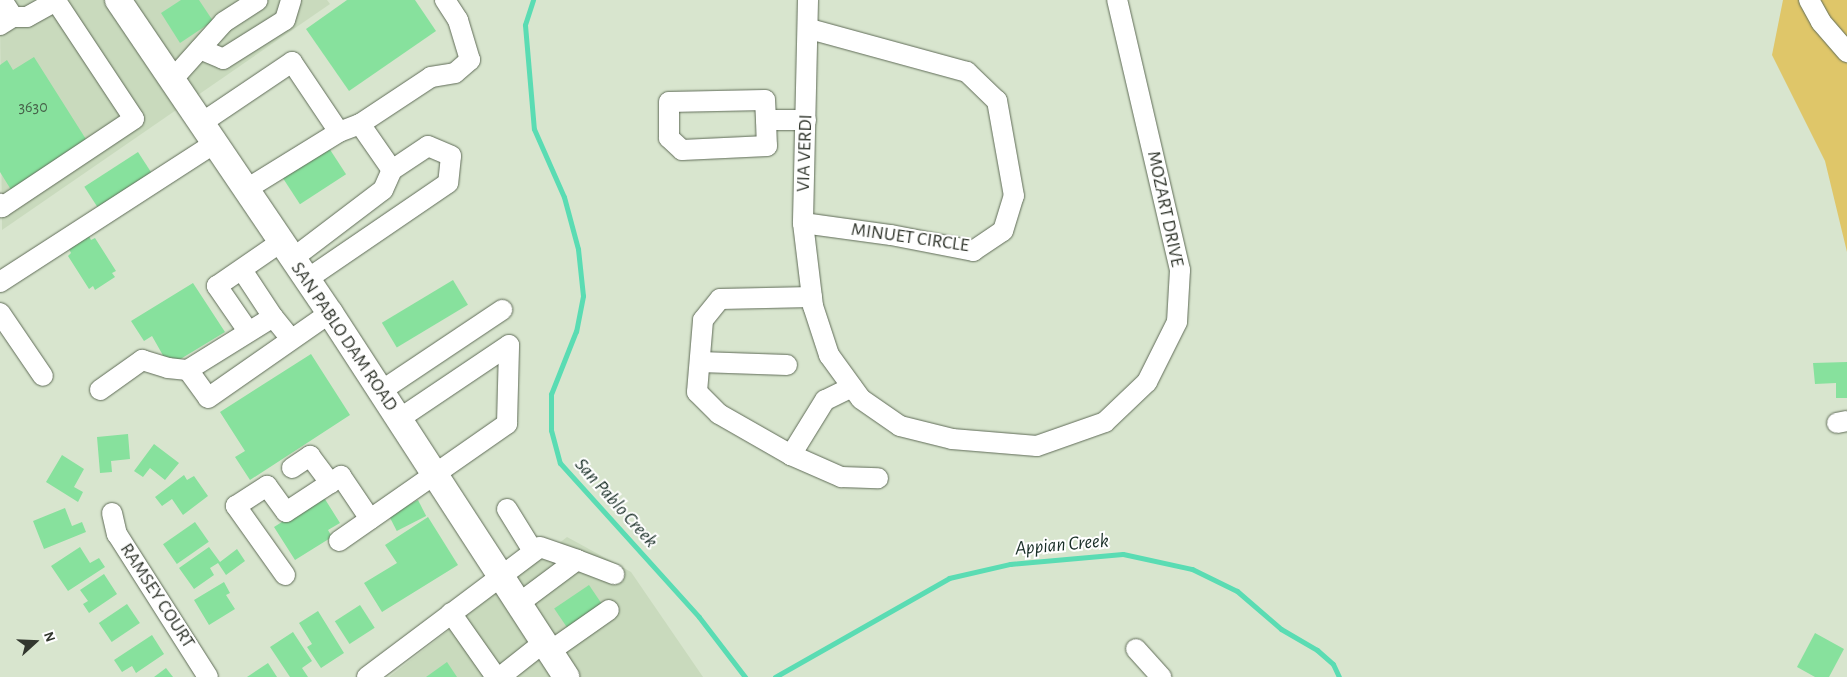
<!DOCTYPE html>
<style>
body{margin:0}
#map{position:relative;width:1847px;height:677px;overflow:hidden;background:#d8e5ce;font-family:"Alegreya Sans",sans-serif}
div>[style]{position:absolute}
[style*='--x']{left:calc(var(--x)*1px);top:calc(var(--y)*1px);width:calc(var(--w)*1px);rotate:calc(var(--a)*1deg)}
.built>*{inset:0;background:#c9dabd}
.green>*{inset:0;background:#dfc669}
.stream>*{height:5px;margin:-2.5px;padding:0 2.5px;transform-origin:2.5px;border-radius:2.5px;background:#5adcb3}
.building>*{inset:0;background:#87e19d;transform-origin:0 0}
.roads{filter:drop-shadow(0 0 1px #606c58) drop-shadow(0 0 1px #606c58)}
.minor>*{height:20px;margin:-10px;padding:0 10px;transform-origin:10px;border-radius:10px;background:#fff}
.major>*{height:26px;margin:-13px;padding:0 13px;transform-origin:13px;border-radius:13px;background:#fff}
span{translate:-50% -50%;white-space:nowrap;text-align:center;line-height:1.15;-webkit-text-stroke:4px #fff;paint-order:stroke}
.number-label{font-size:16px;color:#47624a}
.number-label span{-webkit-text-stroke-width:0}
.street-label{font-size:19px;color:#32372e}
.water-label{font-size:20px;color:#182e26;font-style:italic}
.north{position:absolute;left:10px;top:617px;width:50px;height:50px;-webkit-text-stroke:4px #fff;paint-order:stroke;rotate:70deg;font-size:14px;font-weight:700;line-height:20px;text-align:center;color:#32372e}
.north::after{content:'';display:block;margin:auto;width:18px;height:22px;background:#32372e;clip-path:polygon(50% 0,100% 100%,50% 72%,0 100%)}
</style>
<div id="map">
<div class="built">
<i style="clip-path:polygon(16px 0,327px 0,330px 4px,2px 230px,0 11px)"></i>
<i style="clip-path:polygon(567px 537px,631px 572px,703px 677px,389px 677px)"></i>
</div>
<div class="green">
<i style="clip-path:polygon(1783px 0,1847px 0,1847px 252px,1825px 161px,1772px 55px)"></i>
</div>
<div class="stream">
<i style="--x:533;--y:0;--w:26;--a:108"></i>
<i style="--x:525;--y:25;--w:104;--a:85.1"></i>
<i style="--x:534;--y:129;--w:74;--a:66.2"></i>
<i style="--x:564;--y:197;--w:54;--a:74.9"></i>
<i style="--x:578;--y:249;--w:47;--a:83.9"></i>
<i style="--x:583;--y:296;--w:36;--a:101"></i>
<i style="--x:576;--y:331;--w:68;--a:111.6"></i>
<i style="--x:551;--y:394;--w:36;--a:90"></i>
<i style="--x:551;--y:430;--w:34;--a:75"></i>
<i style="--x:560;--y:463;--w:207;--a:47.9"></i>
<i style="--x:699;--y:617;--w:76;--a:52.5"></i>
<i style="--x:775;--y:677;--w:200;--a:-29.6"></i>
<i style="--x:949;--y:578;--w:63;--a:-12.9"></i>
<i style="--x:1010;--y:564;--w:113;--a:-5.1"></i>
<i style="--x:1123;--y:554;--w:71;--a:12.3"></i>
<i style="--x:1192;--y:569;--w:50;--a:26.1"></i>
<i style="--x:1237;--y:591;--w:58;--a:40.8"></i>
<i style="--x:1281;--y:629;--w:42;--a:30.3"></i>
<i style="--x:1317;--y:650;--w:21;--a:41"></i>
<i style="--x:1333;--y:664;--w:14;--a:65"></i>
</div>
<div class="building">
<i style="clip-path:polygon(181px 0,199px 0,213px 21px,180px 43px,161px 13px)"></i>
<i style="clip-path:polygon(347px 0,415px 0,436px 31px,349px 91px,306px 29px)"></i>
<i style="clip-path:polygon(34px 57px,89px 144px,13px 193px,0 172px,0 65px,7px 60px,13px 70px)"></i>
<i style="left:327px;top:145px;width:35px;height:55px;rotate:57deg"></i>
<i style="left:138px;top:152px;width:30px;height:64px;rotate:57deg"></i>
<i style="clip-path:polygon(89px 236px,91px 240px,95px 238px,116px 271px,112px 273px,115px 277px,95px 290px,93px 286px,89px 289px,68px 256px,71px 253px,69px 249px)"></i>
<i style="left:453px;top:280px;width:29px;height:83px;rotate:59deg"></i>
<i style="clip-path:polygon(193px 283px,225px 332px,169px 366px,152px 336px,144px 341px,131px 321px)"></i>
<i style="clip-path:polygon(311px 354px,350px 415px,250px 480px,235px 457px,245px 451px,220px 412px)"></i>
<i style="clip-path:polygon(1847px 362px,1847px 398px,1836px 398px,1836px 383px,1815px 384px,1813px 363px)"></i>
<i style="clip-path:polygon(128px 434px,130px 459px,111px 461px,112px 472px,100px 473px,97px 437px)"></i>
<i style="clip-path:polygon(154px 444px,179px 463px,165px 480px,150px 468px,143px 477px,134px 471px)"></i>
<i style="clip-path:polygon(62px 455px,84px 469px,74px 487px,83px 492px,78px 502px,46px 482px)"></i>
<i style="clip-path:polygon(184px 475px,187px 480px,194px 476px,208px 496px,183px 515px,172px 499px,162px 506px,155px 497px)"></i>
<i style="clip-path:polygon(323px 496px,340px 523px,328px 530px,332px 537px,295px 560px,274px 527px)"></i>
<i style="left:418px;top:500px;width:18px;height:33px;rotate:63deg"></i>
<i style="clip-path:polygon(65px 508px,72px 526px,82px 522px,86px 532px,44px 549px,33px 521px)"></i>
<i style="clip-path:polygon(428px 517px,458px 565px,382px 612px,364px 583px,397px 563px,385px 545px)"></i>
<i style="left:195px;top:522px;width:24px;height:39px;rotate:55deg"></i>
<i style="clip-path:polygon(80px 547px,90px 563px,99px 558px,105px 567px,68px 591px,51px 566px)"></i>
<i style="clip-path:polygon(209px 547px,220px 562px,237px 549px,245px 561px,226px 575px,218px 563px,210px 568px,214px 575px,194px 589px,179px 568px)"></i>
<i style="clip-path:polygon(104px 574px,117px 594px,89px 613px,83px 604px,88px 601px,80px 590px)"></i>
<i style="clip-path:polygon(224px 582px,230px 593px,226px 595px,235px 609px,209px 625px,194px 600px)"></i>
<i style="left:589px;top:585px;width:30px;height:42px;rotate:56deg"></i>
<i style="left:127px;top:604px;width:23px;height:34px;rotate:56deg"></i>
<i style="left:360px;top:605px;width:27px;height:30px;rotate:57deg"></i>
<i style="clip-path:polygon(318px 611px,344px 653px,321px 668px,307px 647px,312px 644px,299px 623px)"></i>
<i style="clip-path:polygon(293px 632px,312px 661px,302px 668px,308px 677px,290px 677px,270px 647px)"></i>
<i style="clip-path:polygon(1815px 633px,1844px 649px,1829px 677px,1815px 677px,1797px 667px)"></i>
<i style="clip-path:polygon(152px 635px,164px 654px,136px 673px,132px 666px,122px 672px,114px 660px)"></i>
<i style="clip-path:polygon(447px 662px,457px 677px,426px 677px)"></i>
<i style="clip-path:polygon(268px 663px,277px 677px,247px 677px)"></i>
<i style="clip-path:polygon(166px 668px,173px 677px,154px 677px)"></i>
</div>
<div class="roads">
<div class="minor">
<i style="--x:2;--y:0;--w:20;--a:57"></i>
<i style="--x:808;--y:0;--w:223;--a:91.3"></i>
<i style="--x:803;--y:223;--w:84;--a:83.1"></i>
<i style="--x:813;--y:306;--w:52;--a:71.9"></i>
<i style="--x:829;--y:355;--w:54;--a:54"></i>
<i style="--x:861;--y:399;--w:47;--a:34.7"></i>
<i style="--x:900;--y:426;--w:54;--a:14"></i>
<i style="--x:952;--y:439;--w:85;--a:4.7"></i>
<i style="--x:1037;--y:446;--w:72;--a:-19.4"></i>
<i style="--x:1105;--y:422;--w:58;--a:-43.6"></i>
<i style="--x:1147;--y:382;--w:67;--a:-63.4"></i>
<i style="--x:1177;--y:322;--w:52;--a:-86.7"></i>
<i style="--x:1180;--y:270;--w:277;--a:-103.1"></i>
<i style="--x:1809;--y:0;--w:25;--a:61"></i>
<i style="--x:1821;--y:22;--w:40;--a:49"></i>
<i style="--x:0;--y:25;--w:15;--a:-32"></i>
<i style="--x:13;--y:17;--w:14;--a:0"></i>
<i style="--x:27;--y:17;--w:33;--a:-29"></i>
<i style="--x:56;--y:1;--w:141;--a:56.5"></i>
<i style="--x:134;--y:119;--w:159;--a:146.3"></i>
<i style="--x:2;--y:207;--w:4;--a:-124"></i>
<i style="--x:200;--y:49;--w:25;--a:23"></i>
<i style="--x:223;--y:59;--w:73;--a:-32.2"></i>
<i style="--x:285;--y:20;--w:21;--a:-73"></i>
<i style="--x:171;--y:81;--w:79;--a:-48.1"></i>
<i style="--x:224;--y:22;--w:40;--a:-32.9"></i>
<i style="--x:766;--y:120;--w:26;--a:88"></i>
<i style="--x:767;--y:146;--w:85;--a:177.3"></i>
<i style="--x:682;--y:150;--w:18;--a:-137"></i>
<i style="--x:669;--y:138;--w:36;--a:-90"></i>
<i style="--x:669;--y:102;--w:96;--a:-1.2"></i>
<i style="--x:765;--y:100;--w:20;--a:87"></i>
<i style="--x:766;--y:120;--w:40;--a:0"></i>
<i style="--x:200;--y:124;--w:111;--a:-34"></i>
<i style="--x:292;--y:62;--w:84;--a:56.1"></i>
<i style="--x:339;--y:132;--w:110;--a:148.3"></i>
<i style="--x:360;--y:124;--w:56;--a:55.2"></i>
<i style="--x:339;--y:132;--w:22;--a:-21"></i>
<i style="--x:360;--y:124;--w:85;--a:-33.5"></i>
<i style="--x:431;--y:77;--w:24;--a:-9"></i>
<i style="--x:455;--y:73;--w:20;--a:-41"></i>
<i style="--x:470;--y:60;--w:42;--a:-106.7"></i>
<i style="--x:458;--y:20;--w:24;--a:-123"></i>
<i style="--x:803;--y:223;--w:89;--a:7.8"></i>
<i style="--x:891;--y:235;--w:84;--a:11"></i>
<i style="--x:973;--y:251;--w:36;--a:-34"></i>
<i style="--x:1003;--y:231;--w:37;--a:-73"></i>
<i style="--x:1014;--y:196;--w:97;--a:-100.1"></i>
<i style="--x:997;--y:101;--w:42;--a:-136"></i>
<i style="--x:967;--y:72;--w:163;--a:-164.7"></i>
<i style="--x:292;--y:259;--w:114;--a:-37.2"></i>
<i style="--x:383;--y:190;--w:22;--a:-66"></i>
<i style="--x:392;--y:170;--w:43;--a:-33.7"></i>
<i style="--x:428;--y:146;--w:25;--a:23"></i>
<i style="--x:451;--y:156;--w:27;--a:96"></i>
<i style="--x:448;--y:183;--w:172;--a:145.7"></i>
<i style="--x:242;--y:270;--w:56;--a:56.6"></i>
<i style="--x:0;--y:282;--w:254;--a:-32.9"></i>
<i style="--x:0;--y:313;--w:76;--a:55.7"></i>
<i style="--x:248;--y:331;--w:55;--a:-124.6"></i>
<i style="--x:217;--y:286;--w:78;--a:-34.5"></i>
<i style="--x:291;--y:339;--w:28;--a:-129"></i>
<i style="--x:273;--y:317;--w:100;--a:148.1"></i>
<i style="--x:188;--y:370;--w:34;--a:54"></i>
<i style="--x:208;--y:398;--w:149;--a:-34.9"></i>
<i style="--x:700;--y:362;--w:87;--a:2"></i>
<i style="--x:852;--y:387;--w:30;--a:154"></i>
<i style="--x:825;--y:400;--w:65;--a:121.7"></i>
<i style="--x:791;--y:455;--w:55;--a:23.7"></i>
<i style="--x:841;--y:477;--w:37;--a:2"></i>
<i style="--x:100;--y:390;--w:52;--a:-35.5"></i>
<i style="--x:142;--y:360;--w:27;--a:17"></i>
<i style="--x:168;--y:368;--w:20;--a:6"></i>
<i style="--x:381;--y:391;--w:146;--a:-33.8"></i>
<i style="--x:1837;--y:423;--w:10;--a:-11"></i>
<i style="--x:791;--y:455;--w:83;--a:-150.3"></i>
<i style="--x:719;--y:414;--w:31;--a:-135"></i>
<i style="--x:697;--y:392;--w:72;--a:-85.2"></i>
<i style="--x:703;--y:320;--w:27;--a:-51"></i>
<i style="--x:720;--y:299;--w:92;--a:-1.2"></i>
<i style="--x:292;--y:468;--w:22;--a:-34"></i>
<i style="--x:310;--y:456;--w:34;--a:53"></i>
<i style="--x:507;--y:509;--w:49;--a:58.2"></i>
<i style="--x:112;--y:513;--w:22;--a:77"></i>
<i style="--x:117;--y:534;--w:169;--a:57.5"></i>
<i style="--x:339;--y:541;--w:205;--a:-34.9"></i>
<i style="--x:507;--y:424;--w:79;--a:-88.5"></i>
<i style="--x:509;--y:345;--w:133;--a:146.1"></i>
<i style="--x:577;--y:560;--w:40;--a:21"></i>
<i style="--x:285;--y:575;--w:85;--a:-125.4"></i>
<i style="--x:236;--y:506;--w:37;--a:-33"></i>
<i style="--x:267;--y:486;--w:32;--a:54"></i>
<i style="--x:286;--y:512;--w:66;--a:-33.2"></i>
<i style="--x:341;--y:476;--w:52;--a:56"></i>
<i style="--x:451;--y:613;--w:78;--a:54.9"></i>
<i style="--x:1136;--y:649;--w:38;--a:48"></i>
<i style="--x:549;--y:652;--w:73;--a:-35"></i>
<i style="--x:367;--y:677;--w:216;--a:-36.9"></i>
<i style="--x:540;--y:547;--w:39;--a:19"></i>
<i style="--x:577;--y:560;--w:74;--a:143.3"></i>
<i style="--x:500;--y:677;--w:55;--a:-38.3"></i>
</div>
<div class="major">
<i style="--x:118;--y:0;--w:378;--a:55.9"></i>
<i style="--x:330;--y:313;--w:434;--a:57"></i>
</div>
</div>
<div class="number-label">
<span style="left:33px;top:107px">3630</span>
</div>
<div class="street-label">
<span style="left:805px;top:153px;rotate:-88deg">VIA VERDI</span>
<span style="left:1165px;top:209px;rotate:78deg">MOZART DRIVE</span>
<span style="left:910px;top:238px;rotate:8deg">MINUET CIRCLE</span>
<span style="left:344px;top:337px;rotate:56deg">SAN PABLO DAM ROAD</span>
<span style="left:157px;top:596px;rotate:57deg">RAMSEY COURT</span>
</div>
<div class="water-label">
<span style="left:616px;top:503px;rotate:48deg">San Pablo Creek</span>
<span style="left:1062px;top:545px;rotate:-5deg">Appian Creek</span>
</div>
<div class="north">N</div>
</div>
